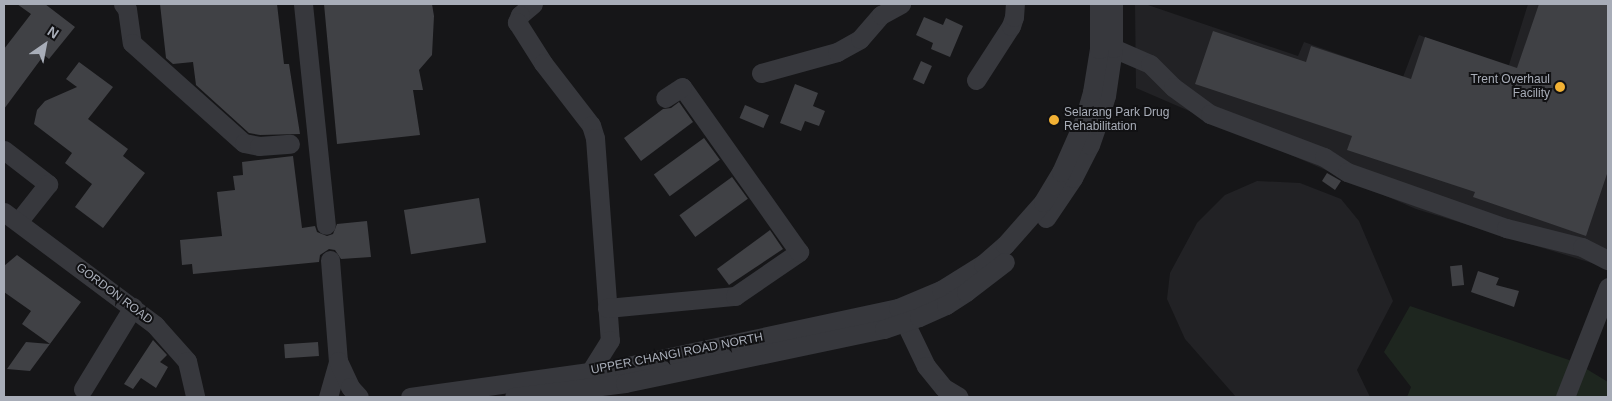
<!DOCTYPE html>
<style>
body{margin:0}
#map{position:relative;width:1612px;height:401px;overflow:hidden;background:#161618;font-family:Arial,sans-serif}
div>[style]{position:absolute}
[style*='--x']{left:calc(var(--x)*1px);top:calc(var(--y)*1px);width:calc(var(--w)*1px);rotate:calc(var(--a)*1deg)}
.built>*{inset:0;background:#222225}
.green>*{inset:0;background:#1e261f}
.building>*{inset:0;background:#404145;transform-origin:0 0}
.minor>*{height:19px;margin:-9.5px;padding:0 9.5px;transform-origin:9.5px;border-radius:9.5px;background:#37383d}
.dots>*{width:14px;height:14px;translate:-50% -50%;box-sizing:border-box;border:2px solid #111113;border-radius:50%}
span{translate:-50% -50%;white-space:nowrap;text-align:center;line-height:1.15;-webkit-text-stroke:4px #111113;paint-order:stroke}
.poi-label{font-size:12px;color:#a8adb8}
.right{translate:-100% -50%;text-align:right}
.left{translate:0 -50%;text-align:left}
.street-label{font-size:12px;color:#a8adb8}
.frame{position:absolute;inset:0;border:5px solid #a8adb8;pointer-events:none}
.north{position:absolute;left:20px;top:20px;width:50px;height:50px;-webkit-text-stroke:4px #111113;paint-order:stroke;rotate:33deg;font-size:14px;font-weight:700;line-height:20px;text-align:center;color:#a8adb8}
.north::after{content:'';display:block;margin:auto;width:18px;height:22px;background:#a8adb8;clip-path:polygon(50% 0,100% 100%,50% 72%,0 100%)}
</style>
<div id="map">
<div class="built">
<i style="clip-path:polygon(1135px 4px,1145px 4px,1298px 56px,1304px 42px,1403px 77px,1419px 35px,1508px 68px,1528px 4px,1608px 4px,1608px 268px,1416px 209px,1136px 88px)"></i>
<i style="clip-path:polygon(1257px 181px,1300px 183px,1341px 199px,1359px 221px,1393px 301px,1357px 370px,1370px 397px,1236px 397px,1185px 339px,1167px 299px,1170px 273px,1197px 223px,1225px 195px)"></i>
</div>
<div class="green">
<i style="clip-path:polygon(1410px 306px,1575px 362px,1608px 382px,1608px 397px,1407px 397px,1411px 387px,1384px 352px)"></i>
</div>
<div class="building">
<i style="clip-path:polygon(17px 4px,45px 4px,75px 27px,49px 59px,44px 55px,4px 109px,4px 49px,31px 14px)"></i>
<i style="clip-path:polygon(160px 4px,277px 4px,284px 64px,289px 64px,300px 134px,260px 135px,249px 133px,196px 85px,193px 62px,173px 64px,166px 58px)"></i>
<i style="clip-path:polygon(324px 4px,432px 4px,434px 16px,432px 55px,419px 70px,423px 90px,413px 90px,420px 135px,337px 144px)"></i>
<i style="clip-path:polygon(1539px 4px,1608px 4px,1608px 171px,1586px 236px,1473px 197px,1475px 192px,1347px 150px,1352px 136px,1195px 84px,1213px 31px,1306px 62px,1311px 46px,1411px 79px,1425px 37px,1517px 68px)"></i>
<i style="clip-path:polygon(924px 17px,943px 25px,946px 18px,963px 26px,950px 57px,931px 49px,933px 43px,916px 35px)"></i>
<i style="left:921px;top:61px;width:12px;height:20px;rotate:24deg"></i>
<i style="clip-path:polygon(79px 62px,113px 87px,88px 119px,128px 149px,123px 156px,145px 173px,103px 228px,75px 207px,92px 184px,65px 163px,72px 153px,34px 124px,37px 110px,45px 101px,77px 87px,66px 79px)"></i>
<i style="clip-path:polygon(795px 84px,818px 93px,813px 106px,825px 111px,819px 126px,805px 121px,801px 131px,780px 123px)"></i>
<i style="clip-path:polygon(679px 102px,693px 122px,641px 161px,624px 138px,663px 109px,671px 108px)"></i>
<i style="left:745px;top:105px;width:26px;height:14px;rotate:23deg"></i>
<i style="left:704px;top:138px;width:27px;height:62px;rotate:54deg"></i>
<i style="clip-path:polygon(293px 156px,302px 228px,315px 226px,317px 232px,327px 236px,333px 234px,337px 224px,367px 221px,371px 257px,341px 259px,335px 250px,329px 249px,320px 255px,319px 262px,193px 274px,192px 264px,182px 265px,180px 240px,222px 236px,217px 192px,235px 190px,233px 176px,243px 175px,242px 162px)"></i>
<i style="clip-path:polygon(1327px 173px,1341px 181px,1335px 190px,1322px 181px)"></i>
<i style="left:732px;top:177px;width:27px;height:65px;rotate:54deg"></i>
<i style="left:479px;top:198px;width:45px;height:76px;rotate:81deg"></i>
<i style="clip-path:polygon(770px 230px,783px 249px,729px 285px,717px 269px)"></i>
<i style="clip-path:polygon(17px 255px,81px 302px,30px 371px,7px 369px,26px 342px,50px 344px,22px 324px,31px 311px,4px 292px,4px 266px)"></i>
<i style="left:1462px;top:265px;width:20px;height:12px;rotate:84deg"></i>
<i style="clip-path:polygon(1478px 271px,1499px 278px,1496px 285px,1519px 291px,1514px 307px,1471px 292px)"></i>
<i style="clip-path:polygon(153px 340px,167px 355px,160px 362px,168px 367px,156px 388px,141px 378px,133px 389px,124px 384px)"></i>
<i style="left:318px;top:342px;width:14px;height:34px;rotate:86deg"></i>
</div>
<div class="minor">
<i style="--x:123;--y:4;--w:6;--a:51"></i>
<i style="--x:127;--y:9;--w:34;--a:82"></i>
<i style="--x:132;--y:43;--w:150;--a:41.8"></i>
<i style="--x:244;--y:143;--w:15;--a:11"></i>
<i style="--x:259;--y:146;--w:31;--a:-4"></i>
<i style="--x:303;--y:4;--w:222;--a:84.1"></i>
<i style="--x:533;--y:4;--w:17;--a:140"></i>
<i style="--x:520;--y:15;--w:8;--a:113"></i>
<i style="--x:517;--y:22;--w:49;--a:57.6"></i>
<i style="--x:543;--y:63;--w:78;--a:52.3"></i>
<i style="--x:591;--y:125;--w:14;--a:73"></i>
<i style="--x:595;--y:138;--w:203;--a:85.8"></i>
<i style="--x:610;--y:340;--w:38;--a:122"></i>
<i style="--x:1113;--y:48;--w:40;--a:23.4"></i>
<i style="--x:1150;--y:64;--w:33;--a:45"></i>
<i style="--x:1173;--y:87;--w:46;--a:36.1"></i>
<i style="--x:1210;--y:114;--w:122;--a:20.7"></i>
<i style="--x:1324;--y:157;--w:27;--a:33"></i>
<i style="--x:1347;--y:172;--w:169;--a:19.4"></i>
<i style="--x:1506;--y:228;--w:78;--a:14"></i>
<i style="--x:1582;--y:247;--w:29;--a:27"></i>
<i style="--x:761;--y:73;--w:79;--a:-15.4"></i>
<i style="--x:837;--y:52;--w:26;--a:-29"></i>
<i style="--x:860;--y:39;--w:32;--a:-49"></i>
<i style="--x:881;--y:15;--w:23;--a:-29"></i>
<i style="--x:976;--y:80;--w:64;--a:-57.1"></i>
<i style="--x:1011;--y:26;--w:9;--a:-72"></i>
<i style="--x:1014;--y:17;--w:13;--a:-86"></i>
<i style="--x:4;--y:150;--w:56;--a:37.7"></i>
<i style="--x:48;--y:184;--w:48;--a:128.3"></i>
<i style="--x:4;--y:212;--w:189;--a:36.8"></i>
<i style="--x:155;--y:325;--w:48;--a:48.4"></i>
<i style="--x:187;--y:361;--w:37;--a:77"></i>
<i style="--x:1046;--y:218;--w:48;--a:-56"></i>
<i style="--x:1073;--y:178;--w:37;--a:-63"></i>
<i style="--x:1090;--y:145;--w:21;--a:-71"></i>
<i style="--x:1097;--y:125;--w:30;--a:-73"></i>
<i style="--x:1106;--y:96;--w:49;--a:-81.7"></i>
<i style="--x:1113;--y:48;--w:44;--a:-90"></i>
<i style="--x:330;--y:260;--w:101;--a:85.5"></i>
<i style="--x:607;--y:308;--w:129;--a:-5.4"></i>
<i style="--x:735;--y:296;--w:78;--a:-34.5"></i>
<i style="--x:799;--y:252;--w:202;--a:-125.3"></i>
<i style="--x:682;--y:87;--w:20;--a:147"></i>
<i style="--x:900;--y:312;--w:60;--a:64.3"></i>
<i style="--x:926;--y:366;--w:28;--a:51"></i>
<i style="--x:944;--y:388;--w:17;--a:31"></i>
<i style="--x:83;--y:389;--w:96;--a:-58.6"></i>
<i style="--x:328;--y:397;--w:37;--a:-74"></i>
<i style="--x:338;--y:361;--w:29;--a:65"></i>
<i style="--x:350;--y:387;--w:13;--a:48"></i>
<i style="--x:410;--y:397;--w:215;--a:-8"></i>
<i style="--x:623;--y:367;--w:281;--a:-12.1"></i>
<i style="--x:898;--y:308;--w:47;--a:-22.7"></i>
<i style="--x:941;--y:290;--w:49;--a:-31.8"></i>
<i style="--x:983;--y:264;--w:29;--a:-41"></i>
<i style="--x:1005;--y:245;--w:57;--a:-48.5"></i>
<i style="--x:1043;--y:202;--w:35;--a:-59"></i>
<i style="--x:1061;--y:172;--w:57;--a:-66.1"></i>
<i style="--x:1084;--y:120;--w:29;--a:-74"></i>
<i style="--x:1092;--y:92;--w:44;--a:-80.8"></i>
<i style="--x:1099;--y:49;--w:45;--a:-90"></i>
<i style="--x:514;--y:397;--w:112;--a:-7.2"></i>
<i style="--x:625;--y:383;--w:265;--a:-11.8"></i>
<i style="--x:884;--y:329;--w:37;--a:-19"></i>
<i style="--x:919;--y:317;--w:30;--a:-24"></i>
<i style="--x:946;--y:305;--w:24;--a:-33"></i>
<i style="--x:966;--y:292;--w:49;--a:-37.6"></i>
<i style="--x:1565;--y:397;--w:118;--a:-68.6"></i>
</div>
<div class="dots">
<i style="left:1560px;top:87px;background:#f2b134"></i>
<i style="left:1054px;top:120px;background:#f2b134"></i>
</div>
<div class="poi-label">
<span class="right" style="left:1550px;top:87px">Trent Overhaul<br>Facility</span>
<span class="left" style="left:1064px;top:120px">Selarang Park Drug<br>Rehabilitation</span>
</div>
<div class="street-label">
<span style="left:114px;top:294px;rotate:37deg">GORDON ROAD</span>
<span style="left:677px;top:354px;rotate:-11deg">UPPER CHANGI ROAD NORTH</span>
</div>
<div class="frame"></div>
<div class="north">N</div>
</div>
